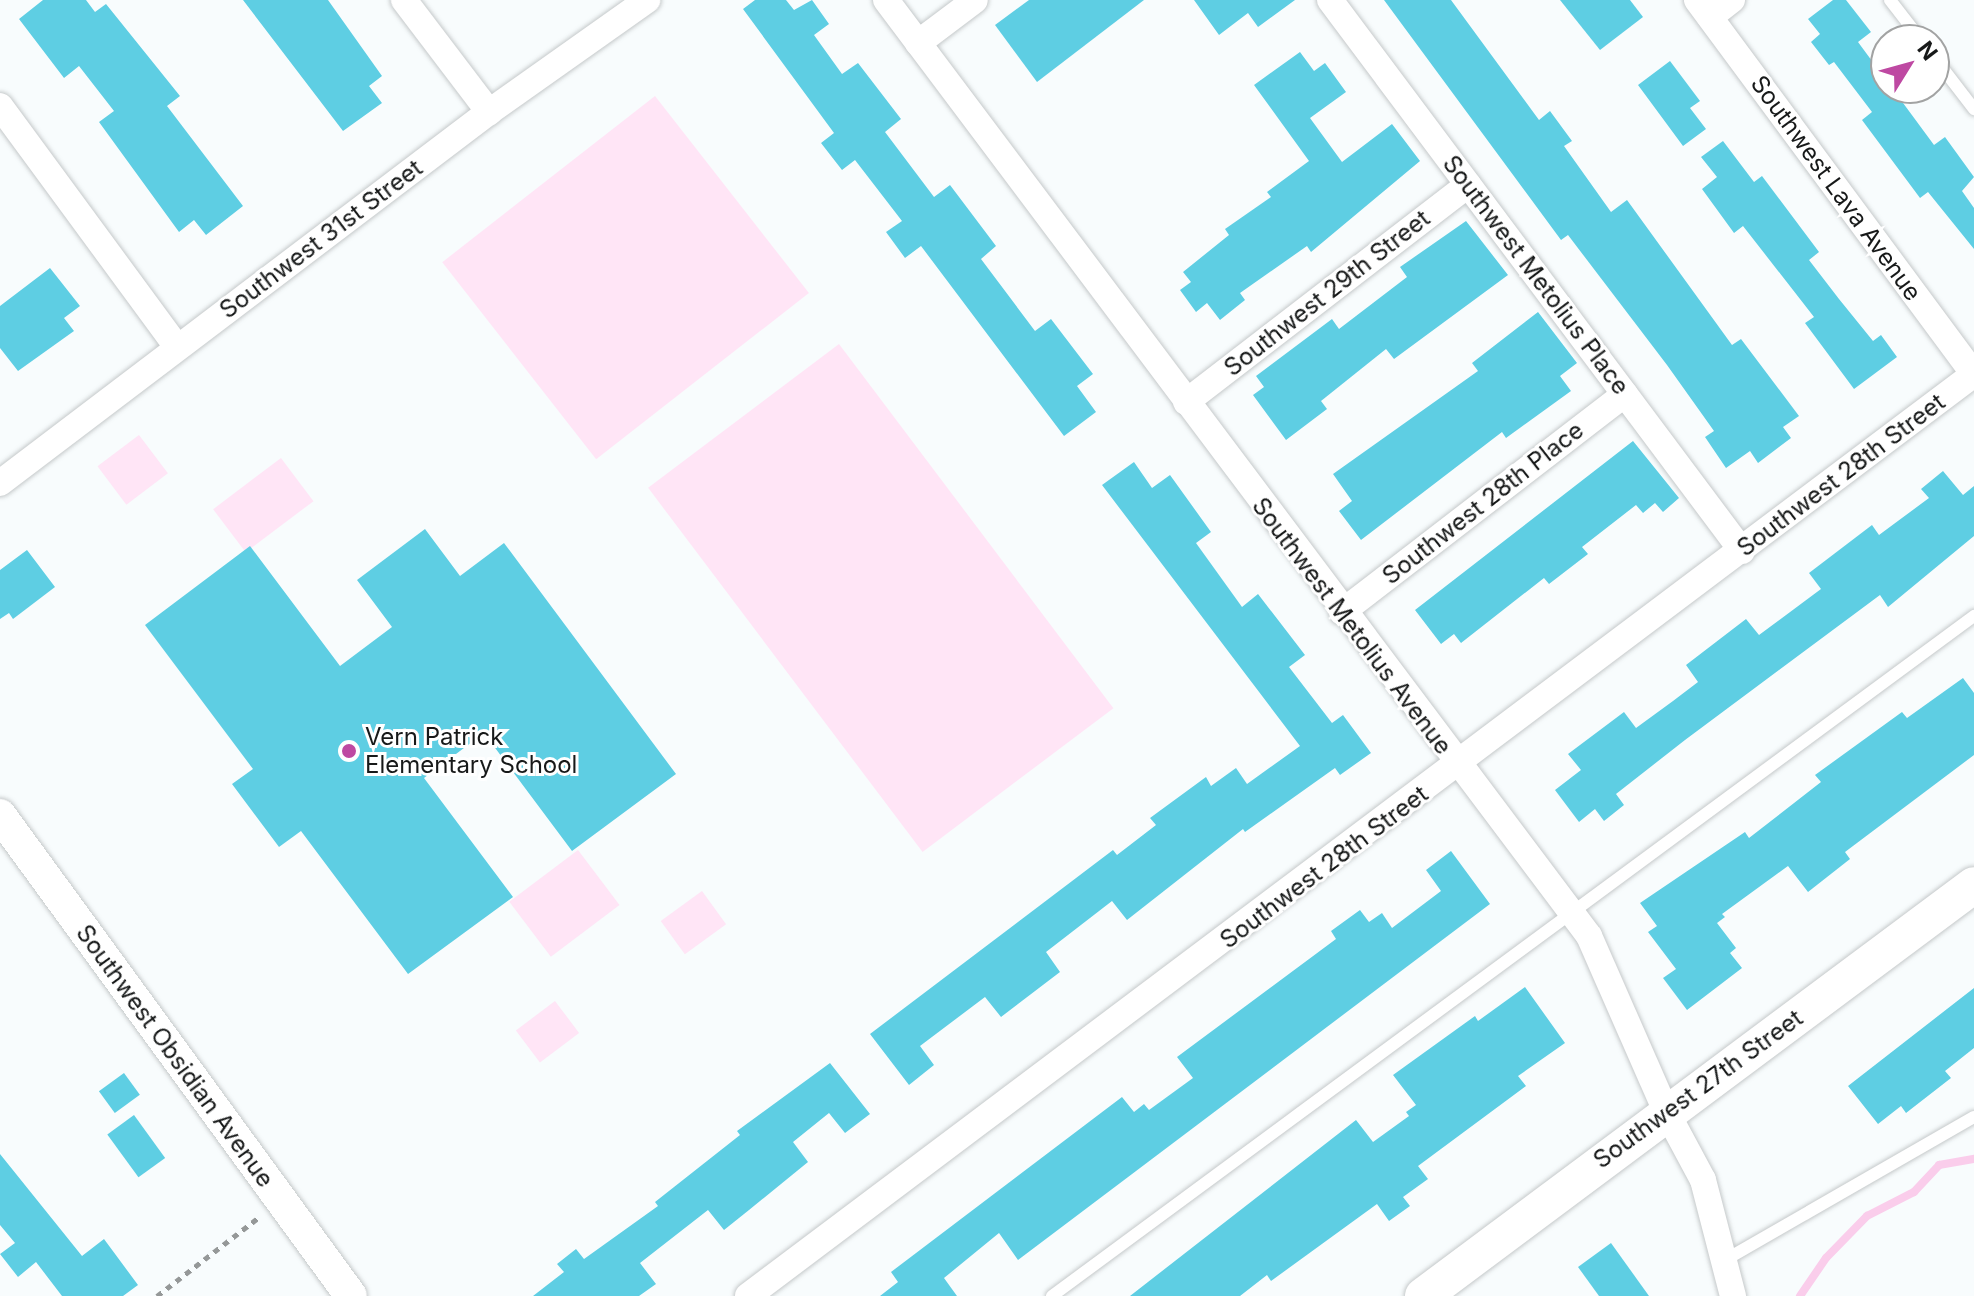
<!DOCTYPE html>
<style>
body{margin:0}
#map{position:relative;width:1974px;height:1296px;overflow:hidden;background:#f8fcfd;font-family:Inter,sans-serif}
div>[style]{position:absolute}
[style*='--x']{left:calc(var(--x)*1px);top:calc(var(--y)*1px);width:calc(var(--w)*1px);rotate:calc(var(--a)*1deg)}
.green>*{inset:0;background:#ffe5f6;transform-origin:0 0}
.stream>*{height:8px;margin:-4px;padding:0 4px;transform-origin:4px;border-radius:4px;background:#facdeb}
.building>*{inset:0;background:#5ecee3;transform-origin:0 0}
.path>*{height:5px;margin-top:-2.5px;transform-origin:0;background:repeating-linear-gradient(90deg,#959898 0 6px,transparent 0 12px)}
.roads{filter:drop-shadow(0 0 2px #c5c9ca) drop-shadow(0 0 2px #c5c9ca)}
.service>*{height:12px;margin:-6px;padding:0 6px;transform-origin:6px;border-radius:6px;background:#fff}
.minor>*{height:26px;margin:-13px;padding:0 13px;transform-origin:13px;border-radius:13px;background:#fff}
.tertiary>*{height:32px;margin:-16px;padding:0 16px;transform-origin:16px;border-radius:16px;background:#fff}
.secondary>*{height:36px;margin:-18px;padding:0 18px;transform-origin:18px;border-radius:18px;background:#fff}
.dots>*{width:22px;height:22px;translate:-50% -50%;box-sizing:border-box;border:4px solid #fff;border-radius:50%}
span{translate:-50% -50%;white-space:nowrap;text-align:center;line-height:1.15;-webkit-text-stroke:6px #fff;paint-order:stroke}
.street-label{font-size:24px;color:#171919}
.poi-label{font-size:24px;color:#171919}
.left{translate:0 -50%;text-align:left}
.north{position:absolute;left:1870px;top:24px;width:80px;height:80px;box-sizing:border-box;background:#fff;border:2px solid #a2a3a3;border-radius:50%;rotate:53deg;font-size:22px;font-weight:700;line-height:32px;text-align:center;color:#171919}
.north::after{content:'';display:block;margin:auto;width:28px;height:36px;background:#be49a2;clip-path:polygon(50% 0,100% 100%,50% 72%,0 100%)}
</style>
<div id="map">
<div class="green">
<i style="left:655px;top:96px;width:250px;height:270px;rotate:52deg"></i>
<i style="left:839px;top:344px;width:456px;height:239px;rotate:53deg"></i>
<i style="left:139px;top:435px;width:48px;height:52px;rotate:53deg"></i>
<i style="left:281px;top:458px;width:54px;height:85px;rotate:53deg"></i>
<i style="left:578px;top:850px;width:69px;height:86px;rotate:53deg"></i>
<i style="left:702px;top:891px;width:41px;height:51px;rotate:54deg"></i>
<i style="left:555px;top:1001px;width:40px;height:49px;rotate:53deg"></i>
</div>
<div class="stream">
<i style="--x:1800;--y:1296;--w:46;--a:-55.6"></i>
<i style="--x:1826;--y:1258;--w:59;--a:-45.7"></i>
<i style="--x:1867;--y:1216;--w:53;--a:-27.1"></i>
<i style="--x:1914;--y:1192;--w:37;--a:-47"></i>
<i style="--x:1939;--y:1165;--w:36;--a:-10"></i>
</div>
<div class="building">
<i style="clip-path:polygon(43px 0,86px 0,95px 12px,106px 4px,180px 96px,167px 106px,243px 206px,206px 235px,194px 220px,179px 232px,99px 122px,114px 111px,79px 66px,64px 78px,19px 19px)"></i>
<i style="clip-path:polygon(243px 0,328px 0,382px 76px,369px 86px,382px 103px,343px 131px)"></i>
<i style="clip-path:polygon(755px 0,786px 0,794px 10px,812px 0,829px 24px,814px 35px,842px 74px,858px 63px,901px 119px,885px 132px,934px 197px,950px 185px,996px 246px,981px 259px,1035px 331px,1051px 319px,1093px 374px,1077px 386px,1096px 412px,1064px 436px,921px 246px,905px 258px,886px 232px,902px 221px,855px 160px,842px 170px,821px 143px,834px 133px,743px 9px)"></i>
<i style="clip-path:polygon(1029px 0,1144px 0,1037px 82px,995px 25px)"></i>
<i style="clip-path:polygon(1194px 0,1295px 0,1258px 27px,1248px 13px,1219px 35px)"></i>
<i style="clip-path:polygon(1384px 0,1451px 0,1539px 120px,1550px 111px,1572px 141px,1564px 146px,1611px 212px,1627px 200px,1732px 345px,1741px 339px,1799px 416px,1783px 427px,1791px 438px,1758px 463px,1750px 451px,1726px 468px,1705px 437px,1714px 431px,1667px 365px,1568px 235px,1561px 240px)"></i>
<i style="clip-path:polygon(1560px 0,1630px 0,1643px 17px,1600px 50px)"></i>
<i style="clip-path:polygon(1833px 0,1846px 0,1871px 32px,1858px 42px,1886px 80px,1886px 88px,1892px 88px,1934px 145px,1945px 137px,1974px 177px,1962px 191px,1974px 208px,1974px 249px,1928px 192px,1920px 198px,1862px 120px,1872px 112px,1834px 62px,1829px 65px,1811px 42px,1820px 34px,1808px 19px)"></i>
<i style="clip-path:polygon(1300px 52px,1314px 71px,1325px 63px,1346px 92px,1310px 118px,1342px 162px,1392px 124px,1420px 161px,1311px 252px,1307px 246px,1240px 293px,1245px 300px,1220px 320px,1207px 303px,1196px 312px,1180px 290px,1191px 282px,1183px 272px,1229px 235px,1225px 229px,1271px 197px,1267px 192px,1309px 161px,1254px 85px)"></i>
<i style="clip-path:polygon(1670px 61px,1700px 101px,1690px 108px,1706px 129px,1683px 146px,1638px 85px)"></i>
<i style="clip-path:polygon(1723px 141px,1754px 182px,1762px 176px,1819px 252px,1809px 260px,1839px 299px,1873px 341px,1881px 335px,1897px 357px,1854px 389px,1805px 323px,1814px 317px,1743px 226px,1734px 233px,1702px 189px,1717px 177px,1701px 157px)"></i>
<i style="clip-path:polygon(1466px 221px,1508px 275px,1394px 359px,1386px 349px,1321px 401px,1327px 409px,1286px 440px,1253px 395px,1264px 387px,1256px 376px,1332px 319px,1339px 329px,1407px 277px,1400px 267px)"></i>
<i style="clip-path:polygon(50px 268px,80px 306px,64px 318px,74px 331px,18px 371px,0 348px,0 306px)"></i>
<i style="clip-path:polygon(1538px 312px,1577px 363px,1560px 376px,1571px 391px,1506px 438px,1502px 432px,1361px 540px,1339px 511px,1352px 501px,1333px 474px,1478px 371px,1472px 363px)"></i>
<i style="clip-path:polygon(1633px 441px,1679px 498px,1663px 512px,1655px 503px,1643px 513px,1636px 505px,1582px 547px,1588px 554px,1549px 584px,1544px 578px,1461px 643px,1454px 634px,1441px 644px,1415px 610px)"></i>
<i style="clip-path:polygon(1134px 462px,1152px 488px,1170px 475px,1211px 532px,1196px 543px,1242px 607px,1258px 594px,1305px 655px,1289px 667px,1332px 723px,1343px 715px,1371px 753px,1340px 775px,1335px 768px,1245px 832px,1243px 829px,1127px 920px,1112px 901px,1046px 952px,1060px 972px,1001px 1017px,985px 997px,920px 1046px,934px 1065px,909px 1085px,870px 1034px,1113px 850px,1117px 855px,1156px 825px,1150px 818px,1206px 777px,1211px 786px,1236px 768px,1247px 784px,1300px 746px,1102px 485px)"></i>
<i style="clip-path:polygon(1943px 471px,1963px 495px,1974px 486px,1974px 536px,1888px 607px,1880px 595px,1685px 740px,1616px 794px,1624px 805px,1604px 821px,1595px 809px,1579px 822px,1555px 790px,1581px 770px,1568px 754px,1624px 712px,1636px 728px,1673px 701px,1698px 682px,1686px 665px,1746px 619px,1759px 635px,1821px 589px,1809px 573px,1872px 525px,1879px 535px,1929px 498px,1921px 489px)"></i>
<i style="clip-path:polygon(425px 529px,460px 576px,504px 543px,676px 774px,572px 851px,484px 733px,424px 778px,513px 897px,408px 974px,301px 831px,279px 847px,232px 784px,253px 769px,145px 625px,250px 546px,340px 666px,392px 627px,357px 580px)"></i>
<i style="clip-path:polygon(27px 550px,55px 587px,13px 619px,9px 613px,0 619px,0 570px)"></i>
<i style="clip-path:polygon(1963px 678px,1974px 693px,1974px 755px,1845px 852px,1850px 859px,1808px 892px,1788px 866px,1722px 914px,1725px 917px,1717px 923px,1736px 948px,1730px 953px,1742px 968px,1687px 1010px,1663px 978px,1676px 969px,1648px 932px,1657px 926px,1640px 903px,1745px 832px,1749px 838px,1821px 782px,1815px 775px,1902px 712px,1907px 718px)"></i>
<i style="clip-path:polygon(1451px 851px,1490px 904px,1018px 1260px,999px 1233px,944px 1278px,957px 1296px,880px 1296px,898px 1282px,891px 1272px,1122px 1097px,1134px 1112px,1144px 1104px,1149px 1110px,1193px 1078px,1177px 1057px,1336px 939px,1331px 931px,1360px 910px,1369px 922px,1382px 913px,1392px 928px,1441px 891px,1426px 870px)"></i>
<i style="clip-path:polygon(1525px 987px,1565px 1043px,1518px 1076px,1526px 1086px,1418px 1166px,1428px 1179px,1403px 1197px,1410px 1206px,1389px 1221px,1377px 1204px,1271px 1281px,1267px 1275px,1240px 1296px,1130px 1296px,1356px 1120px,1373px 1142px,1409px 1116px,1406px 1112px,1416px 1105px,1393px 1075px,1475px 1016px,1478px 1021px)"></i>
<i style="clip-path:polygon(1974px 988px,1974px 1048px,1945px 1071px,1951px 1078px,1906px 1113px,1901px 1106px,1878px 1124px,1848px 1086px)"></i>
<i style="clip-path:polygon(830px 1063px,870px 1114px,845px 1133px,829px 1113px,793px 1142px,808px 1162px,749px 1210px,724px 1230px,708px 1210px,640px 1263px,656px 1284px,639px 1296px,533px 1296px,564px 1272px,557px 1264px,576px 1249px,584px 1259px,658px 1206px,655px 1202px,740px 1135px,737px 1131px)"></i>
<i style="left:124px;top:1073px;width:27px;height:31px;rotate:54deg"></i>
<i style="left:134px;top:1115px;width:53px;height:33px;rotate:54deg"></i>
<i style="clip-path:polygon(0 1154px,82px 1256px,104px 1239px,138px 1285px,123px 1296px,62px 1296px,36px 1262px,18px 1277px,0 1254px,15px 1243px,0 1225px)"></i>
<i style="clip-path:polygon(1611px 1243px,1649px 1296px,1599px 1296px,1578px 1267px)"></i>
</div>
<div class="path">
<i style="--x:157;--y:1296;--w:128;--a:-37.7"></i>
</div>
<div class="roads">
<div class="service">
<i style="--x:1890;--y:0;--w:51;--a:52.2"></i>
<i style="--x:1934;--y:57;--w:66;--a:52.4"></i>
<i style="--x:1725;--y:1260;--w:287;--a:-29.9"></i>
<i style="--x:1052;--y:1296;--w:1146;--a:-36.41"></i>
</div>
<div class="minor">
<i style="--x:404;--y:0;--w:141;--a:52.8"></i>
<i style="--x:886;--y:0;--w:1171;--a:53.09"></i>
<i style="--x:1589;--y:936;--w:191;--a:66.3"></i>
<i style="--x:1666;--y:1111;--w:78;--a:61.8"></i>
<i style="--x:1703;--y:1180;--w:120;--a:75.5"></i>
<i style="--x:1330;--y:0;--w:688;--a:53.21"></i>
<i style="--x:1697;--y:0;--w:466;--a:53.5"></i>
<i style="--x:1710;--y:17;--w:28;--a:-38"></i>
<i style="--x:918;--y:43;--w:71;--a:-37"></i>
<i style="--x:0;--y:106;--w:299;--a:53.7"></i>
<i style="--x:1186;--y:402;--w:356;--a:-37.6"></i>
<i style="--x:0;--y:483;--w:614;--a:-37.19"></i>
<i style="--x:489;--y:112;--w:194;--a:-35.3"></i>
<i style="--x:1342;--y:612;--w:357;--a:-37.6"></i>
<i style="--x:748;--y:1296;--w:1533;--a:-36.94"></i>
</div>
<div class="tertiary">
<i style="--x:0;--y:815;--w:595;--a:53.88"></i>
</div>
<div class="secondary">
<i style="--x:1423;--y:1296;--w:687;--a:-36.72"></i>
</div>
</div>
<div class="dots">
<i style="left:349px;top:751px;background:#be49a2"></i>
</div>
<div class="street-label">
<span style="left:1836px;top:188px;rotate:54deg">Southwest Lava Avenue</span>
<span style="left:321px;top:239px;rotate:-37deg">Southwest 31st Street</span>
<span style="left:1536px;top:275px;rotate:53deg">Southwest Metolius Place</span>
<span style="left:1327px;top:293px;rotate:-38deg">Southwest 29th Street</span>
<span style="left:1841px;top:475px;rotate:-37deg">Southwest 28th Street</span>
<span style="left:1483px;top:503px;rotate:-38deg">Southwest 28th Place</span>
<span style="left:1352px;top:626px;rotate:53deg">Southwest Metolius Avenue</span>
<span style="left:1324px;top:867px;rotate:-37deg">Southwest 28th Street</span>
<span style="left:175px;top:1056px;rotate:54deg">Southwest Obsidian Avenue</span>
<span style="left:1698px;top:1089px;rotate:-36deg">Southwest 27th Street</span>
</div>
<div class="poi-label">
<span class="left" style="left:365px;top:751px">Vern Patrick<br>Elementary School</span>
</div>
<div class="north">N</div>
</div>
